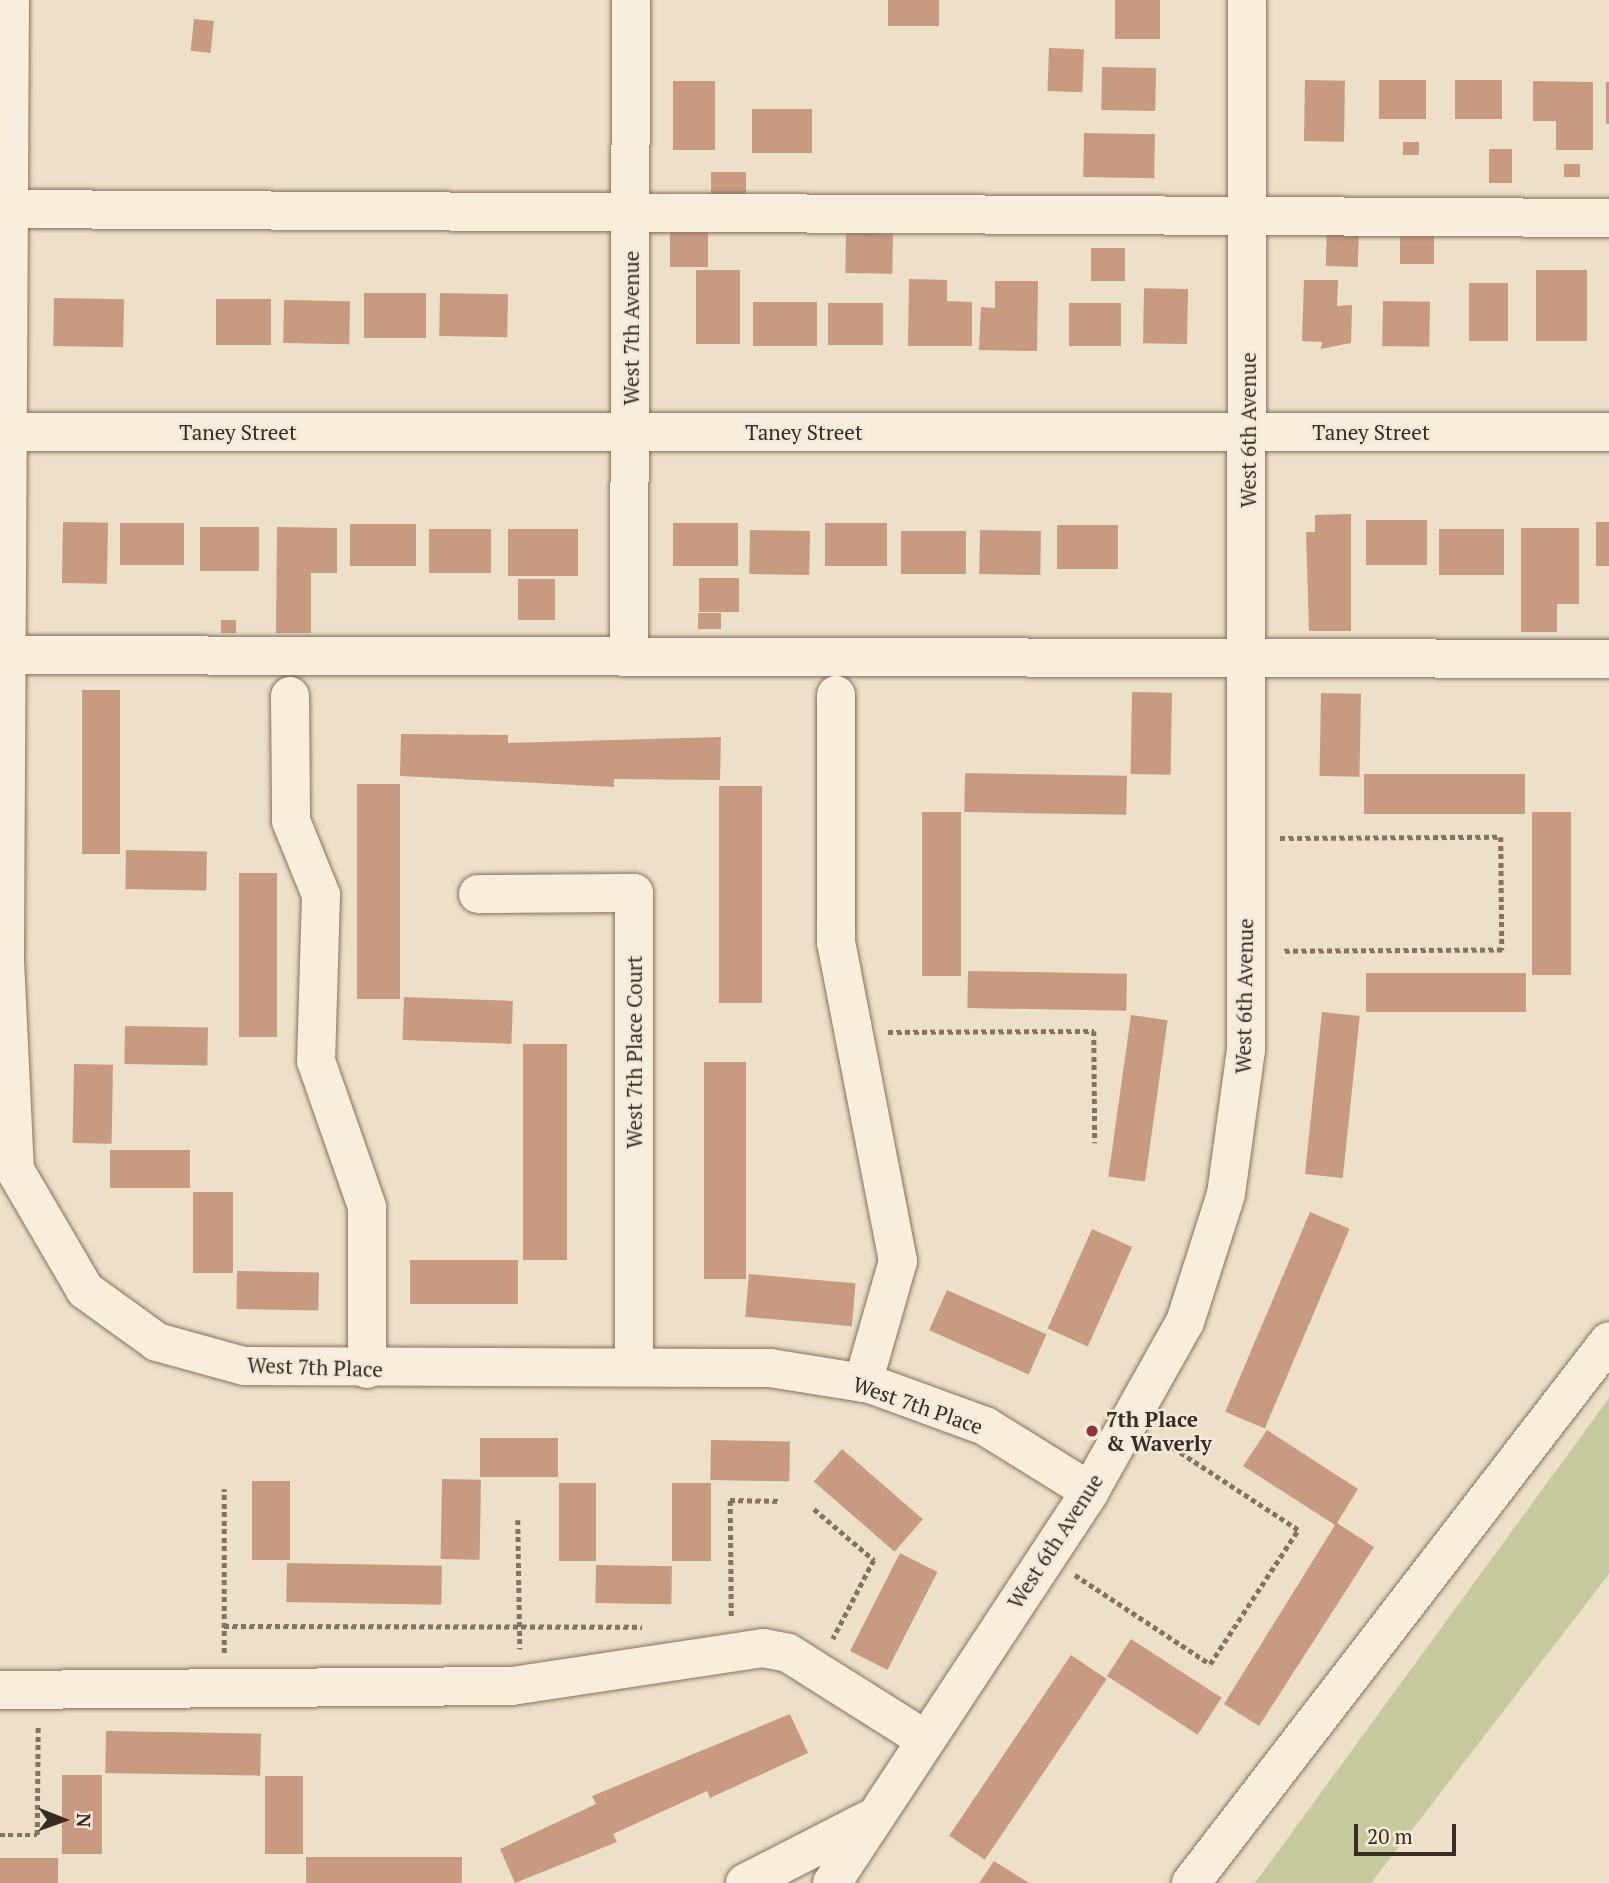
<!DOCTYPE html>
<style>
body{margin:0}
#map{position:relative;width:1609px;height:1883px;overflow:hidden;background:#ece0c8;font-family:"PT Serif",serif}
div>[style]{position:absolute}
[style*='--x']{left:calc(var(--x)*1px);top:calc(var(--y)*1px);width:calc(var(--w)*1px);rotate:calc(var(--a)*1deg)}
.green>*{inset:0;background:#c6ca9c}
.building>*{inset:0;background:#c89b80;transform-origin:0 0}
.path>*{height:4.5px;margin-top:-2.25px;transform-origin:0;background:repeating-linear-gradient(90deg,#87725e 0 5px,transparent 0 8.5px)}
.roads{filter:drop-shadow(0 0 2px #87725e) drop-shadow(0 0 2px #87725e)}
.minor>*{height:38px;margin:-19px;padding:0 19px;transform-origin:19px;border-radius:19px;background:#f7eedb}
.dots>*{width:19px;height:19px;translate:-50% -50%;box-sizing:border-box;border:4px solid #f4ead7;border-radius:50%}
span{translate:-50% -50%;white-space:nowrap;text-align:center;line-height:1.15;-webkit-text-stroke:5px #f4ead7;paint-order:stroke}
.street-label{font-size:21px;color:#382b21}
.poi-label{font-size:21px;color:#382b21;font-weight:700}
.left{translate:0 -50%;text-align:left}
.north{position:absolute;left:28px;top:1785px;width:70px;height:70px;-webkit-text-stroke:5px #f4ead7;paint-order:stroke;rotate:91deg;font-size:19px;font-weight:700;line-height:28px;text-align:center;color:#382b21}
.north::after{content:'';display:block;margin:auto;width:24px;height:32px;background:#382b21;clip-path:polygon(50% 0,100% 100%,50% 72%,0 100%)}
.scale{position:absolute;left:1354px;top:1824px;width:102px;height:32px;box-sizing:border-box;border:4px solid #382b21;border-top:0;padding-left:9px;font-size:21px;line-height:24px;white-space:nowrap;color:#382b21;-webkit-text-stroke:5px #f4ead7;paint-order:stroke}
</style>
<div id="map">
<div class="green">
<i style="clip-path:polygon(1609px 1398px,1609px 1574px,1371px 1883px,1255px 1883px)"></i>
</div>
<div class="building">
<i style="left:888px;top:0;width:51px;height:26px"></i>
<i style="left:1115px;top:0;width:45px;height:39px"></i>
<i style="left:194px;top:19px;width:20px;height:32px;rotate:6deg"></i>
<i style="left:1049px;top:48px;width:35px;height:43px;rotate:2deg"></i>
<i style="left:1102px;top:67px;width:54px;height:43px;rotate:1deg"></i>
<i style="left:1305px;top:80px;width:40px;height:61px;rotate:1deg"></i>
<i style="left:1379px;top:80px;width:47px;height:39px"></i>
<i style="left:1455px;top:80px;width:47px;height:39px"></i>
<i style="left:715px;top:81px;width:69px;height:42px;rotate:90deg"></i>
<i style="clip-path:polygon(1533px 81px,1593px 82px,1593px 150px,1556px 150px,1556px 121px,1533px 121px)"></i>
<i style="left:1606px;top:82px;width:3px;height:42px"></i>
<i style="left:752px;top:109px;width:60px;height:44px"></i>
<i style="left:1084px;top:133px;width:71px;height:44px;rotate:1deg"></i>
<i style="left:1403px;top:142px;width:16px;height:13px"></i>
<i style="left:1489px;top:149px;width:23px;height:34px"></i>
<i style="left:1564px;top:164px;width:16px;height:13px"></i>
<i style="left:711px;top:172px;width:35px;height:23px"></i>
<i style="left:670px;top:226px;width:38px;height:41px"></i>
<i style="left:1400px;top:229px;width:34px;height:35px"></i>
<i style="left:1327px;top:230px;width:32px;height:36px;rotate:2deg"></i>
<i style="left:846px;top:233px;width:47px;height:40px;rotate:1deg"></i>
<i style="left:1091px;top:248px;width:34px;height:33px"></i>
<i style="left:696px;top:270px;width:44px;height:74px"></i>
<i style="left:1536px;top:270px;width:51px;height:71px"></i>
<i style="clip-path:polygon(909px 279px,947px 280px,947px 301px,972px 302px,972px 346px,908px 346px)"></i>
<i style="clip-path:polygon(1304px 280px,1338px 280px,1337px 306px,1352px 305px,1351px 343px,1321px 349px,1322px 342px,1302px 341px)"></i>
<i style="clip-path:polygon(995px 281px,1038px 281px,1037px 351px,979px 350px,981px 307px,995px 308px)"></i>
<i style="left:1469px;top:283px;width:39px;height:58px"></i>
<i style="left:1188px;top:289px;width:55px;height:44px;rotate:91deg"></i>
<i style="left:364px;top:293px;width:62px;height:45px"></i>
<i style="left:440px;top:293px;width:68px;height:43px;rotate:1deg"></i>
<i style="left:54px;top:298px;width:70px;height:48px;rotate:1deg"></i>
<i style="left:216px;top:299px;width:55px;height:46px"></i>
<i style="left:284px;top:300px;width:66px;height:43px;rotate:1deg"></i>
<i style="left:1383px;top:301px;width:47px;height:45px;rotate:1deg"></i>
<i style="left:753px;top:302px;width:64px;height:44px"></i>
<i style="left:828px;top:303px;width:55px;height:42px"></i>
<i style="left:1069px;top:303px;width:52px;height:43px"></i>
<i style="clip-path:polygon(1351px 514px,1351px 631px,1309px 631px,1306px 532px,1315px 532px,1315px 515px)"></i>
<i style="left:1366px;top:520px;width:61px;height:45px"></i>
<i style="left:63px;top:522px;width:45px;height:61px;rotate:1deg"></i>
<i style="left:1596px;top:522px;width:13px;height:44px"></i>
<i style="left:120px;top:523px;width:64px;height:42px"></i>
<i style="left:673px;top:523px;width:65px;height:43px"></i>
<i style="left:825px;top:523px;width:62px;height:43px"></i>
<i style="left:350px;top:524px;width:66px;height:42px"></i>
<i style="left:1057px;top:525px;width:61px;height:44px"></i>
<i style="left:200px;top:527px;width:59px;height:44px"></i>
<i style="clip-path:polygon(277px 527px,337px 528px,337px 573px,311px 573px,311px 633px,276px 633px)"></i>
<i style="clip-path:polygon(1521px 528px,1579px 528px,1579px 604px,1557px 604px,1557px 632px,1521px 632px)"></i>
<i style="left:429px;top:529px;width:62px;height:44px"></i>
<i style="left:508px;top:529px;width:70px;height:47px"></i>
<i style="left:1439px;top:529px;width:65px;height:46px"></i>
<i style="left:750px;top:530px;width:60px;height:44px;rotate:1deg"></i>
<i style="left:980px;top:530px;width:61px;height:44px;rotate:1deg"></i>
<i style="left:901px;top:531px;width:65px;height:43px"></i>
<i style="left:699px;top:578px;width:40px;height:34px"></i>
<i style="left:518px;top:579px;width:37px;height:41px"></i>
<i style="left:698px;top:613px;width:23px;height:16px"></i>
<i style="left:221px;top:620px;width:15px;height:13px"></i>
<i style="left:82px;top:690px;width:38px;height:164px"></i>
<i style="left:1132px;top:692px;width:40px;height:82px;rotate:1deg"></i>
<i style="left:1321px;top:693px;width:40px;height:83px;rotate:1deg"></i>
<i style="clip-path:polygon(401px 734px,508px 735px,508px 743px,721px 737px,720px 780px,614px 779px,614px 787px,400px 776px)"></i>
<i style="left:965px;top:773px;width:162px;height:39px;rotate:1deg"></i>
<i style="left:1525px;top:774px;width:40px;height:161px;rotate:90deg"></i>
<i style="left:357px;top:784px;width:43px;height:215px"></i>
<i style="left:719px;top:786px;width:43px;height:217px"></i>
<i style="left:922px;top:812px;width:39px;height:164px"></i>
<i style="left:1532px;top:812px;width:39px;height:163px"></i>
<i style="left:126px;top:850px;width:81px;height:39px;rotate:1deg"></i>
<i style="left:239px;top:873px;width:38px;height:164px"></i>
<i style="left:968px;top:971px;width:159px;height:37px;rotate:1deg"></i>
<i style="left:1366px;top:973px;width:160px;height:39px"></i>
<i style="left:404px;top:997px;width:109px;height:43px;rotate:2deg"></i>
<i style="left:1322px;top:1012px;width:38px;height:163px;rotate:6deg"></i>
<i style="left:1131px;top:1015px;width:37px;height:163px;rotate:8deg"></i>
<i style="left:125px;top:1026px;width:83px;height:38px;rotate:1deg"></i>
<i style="left:567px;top:1044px;width:216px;height:44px;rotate:90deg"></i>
<i style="left:704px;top:1062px;width:42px;height:217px"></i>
<i style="left:74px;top:1064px;width:39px;height:79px;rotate:1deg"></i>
<i style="left:110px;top:1150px;width:80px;height:38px"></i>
<i style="left:193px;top:1192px;width:40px;height:81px"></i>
<i style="left:1310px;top:1212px;width:43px;height:217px;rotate:23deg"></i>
<i style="left:1092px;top:1229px;width:44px;height:109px;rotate:24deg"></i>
<i style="left:518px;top:1260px;width:44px;height:108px;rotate:90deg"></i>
<i style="left:237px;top:1271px;width:82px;height:38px;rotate:1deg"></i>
<i style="left:749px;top:1274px;width:107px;height:43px;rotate:5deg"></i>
<i style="left:947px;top:1290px;width:109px;height:44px;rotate:24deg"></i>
<i style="clip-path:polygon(1267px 1430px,1358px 1489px,1337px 1523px,1374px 1547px,1259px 1726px,1224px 1704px,1335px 1525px,1243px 1466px)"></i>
<i style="left:480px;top:1438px;width:78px;height:39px"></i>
<i style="left:711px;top:1440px;width:79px;height:40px;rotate:1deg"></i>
<i style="left:842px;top:1449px;width:107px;height:43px;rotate:41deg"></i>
<i style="left:442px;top:1479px;width:39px;height:80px;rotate:1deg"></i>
<i style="left:252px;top:1481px;width:38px;height:79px"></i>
<i style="left:559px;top:1483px;width:37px;height:78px"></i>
<i style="left:672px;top:1483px;width:39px;height:78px"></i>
<i style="left:900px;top:1553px;width:42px;height:110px;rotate:27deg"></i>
<i style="left:287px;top:1563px;width:155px;height:39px;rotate:1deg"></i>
<i style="left:596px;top:1565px;width:76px;height:38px;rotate:1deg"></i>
<i style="left:1131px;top:1639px;width:108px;height:44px;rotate:33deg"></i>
<i style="left:1071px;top:1655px;width:43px;height:218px;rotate:34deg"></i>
<i style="clip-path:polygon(790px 1714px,808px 1753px,710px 1798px,707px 1791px,613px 1834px,617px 1842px,515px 1883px,500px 1849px,596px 1804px,592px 1796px)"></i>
<i style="left:106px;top:1731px;width:155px;height:42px;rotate:1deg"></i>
<i style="left:62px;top:1775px;width:40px;height:79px"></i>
<i style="left:265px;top:1776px;width:38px;height:78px"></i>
<i style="left:306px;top:1857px;width:156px;height:26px"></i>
<i style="left:0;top:1858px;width:58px;height:25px"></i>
<i style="clip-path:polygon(994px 1861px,1029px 1883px,979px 1883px)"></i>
</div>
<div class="path">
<i style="--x:1280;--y:838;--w:221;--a:-0.3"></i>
<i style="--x:1501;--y:837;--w:113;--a:89.5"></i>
<i style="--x:1502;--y:950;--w:220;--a:179.7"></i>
<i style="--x:888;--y:1032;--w:206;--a:-0.3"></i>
<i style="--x:1094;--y:1031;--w:112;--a:89.5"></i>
<i style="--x:814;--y:1509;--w:79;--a:40.4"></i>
<i style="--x:874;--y:1560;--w:89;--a:117.4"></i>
<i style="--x:518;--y:1520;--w:129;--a:89.1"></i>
<i style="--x:1075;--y:1575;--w:162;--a:33.4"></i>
<i style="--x:1210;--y:1664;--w:160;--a:-56.7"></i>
<i style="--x:1298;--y:1530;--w:166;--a:-146.8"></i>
<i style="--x:731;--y:1616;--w:116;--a:-90.5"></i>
<i style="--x:730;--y:1500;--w:51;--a:1.1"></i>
<i style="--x:224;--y:1626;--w:418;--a:0.1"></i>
<i style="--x:224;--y:1653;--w:164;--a:-90"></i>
<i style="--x:0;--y:1835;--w:37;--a:0"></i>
<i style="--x:37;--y:1835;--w:109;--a:-89.5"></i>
</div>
<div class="roads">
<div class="minor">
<i style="--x:10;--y:0;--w:960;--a:90.3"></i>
<i style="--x:5;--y:960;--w:210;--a:87.3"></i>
<i style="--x:15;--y:1170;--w:139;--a:59.7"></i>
<i style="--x:85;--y:1290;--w:89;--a:35.8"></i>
<i style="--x:157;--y:1342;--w:90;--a:15.4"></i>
<i style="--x:244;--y:1366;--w:526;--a:0.22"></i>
<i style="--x:770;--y:1368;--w:101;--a:9.1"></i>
<i style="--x:870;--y:1384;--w:122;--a:20.1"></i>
<i style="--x:985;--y:1426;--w:123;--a:31.8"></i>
<i style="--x:0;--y:209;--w:1609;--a:0.32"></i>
<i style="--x:0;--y:432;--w:1609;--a:0"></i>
<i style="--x:0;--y:655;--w:1609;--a:0.14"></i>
<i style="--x:629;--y:657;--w:657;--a:-89.83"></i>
<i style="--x:836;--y:695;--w:247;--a:90"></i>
<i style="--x:836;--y:942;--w:325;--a:79"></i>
<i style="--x:898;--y:1261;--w:127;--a:106"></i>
<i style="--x:290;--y:696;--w:125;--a:89.5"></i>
<i style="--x:291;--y:821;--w:80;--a:67.9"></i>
<i style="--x:321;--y:895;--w:166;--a:91.7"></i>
<i style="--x:316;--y:1061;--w:155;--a:70.7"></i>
<i style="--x:367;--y:1207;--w:162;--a:90"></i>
<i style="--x:478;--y:894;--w:156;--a:-0.4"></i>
<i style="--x:634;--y:893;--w:474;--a:90"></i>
<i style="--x:0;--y:1690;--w:512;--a:-0.45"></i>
<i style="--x:512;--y:1686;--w:254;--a:-8.6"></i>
<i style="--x:763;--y:1648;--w:25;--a:11"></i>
<i style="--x:788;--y:1653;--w:160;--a:32.2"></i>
<i style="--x:745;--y:1883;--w:138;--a:-27.1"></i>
<i style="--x:832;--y:1883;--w:469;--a:-56.6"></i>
<i style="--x:1090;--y:1491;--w:194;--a:-60.7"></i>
<i style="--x:1185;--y:1322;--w:134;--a:-72.2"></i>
<i style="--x:1226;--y:1194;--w:145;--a:-82.1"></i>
<i style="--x:1246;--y:1050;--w:1050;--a:-89.95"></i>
<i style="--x:1191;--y:1883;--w:684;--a:-52.36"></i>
</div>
</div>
<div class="dots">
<i style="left:1092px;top:1431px;background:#933136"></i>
</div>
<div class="street-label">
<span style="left:631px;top:328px;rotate:-90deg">West 7th Avenue</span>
<span style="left:1248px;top:430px;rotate:-90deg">West 6th Avenue</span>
<span style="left:238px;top:432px">Taney Street</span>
<span style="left:804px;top:432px">Taney Street</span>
<span style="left:1371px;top:432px">Taney Street</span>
<span style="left:1244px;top:996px;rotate:-89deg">West 6th Avenue</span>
<span style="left:634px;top:1052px;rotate:-90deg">West 7th Place Court</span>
<span style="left:315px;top:1367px;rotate:2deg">West 7th Place</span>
<span style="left:918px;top:1405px;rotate:19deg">West 7th Place</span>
<span style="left:1055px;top:1541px;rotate:-57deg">West 6th Avenue</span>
</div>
<div class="poi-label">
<span class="left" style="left:1106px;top:1431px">7th Place<br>&amp; Waverly</span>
</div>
<div class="north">N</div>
<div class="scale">20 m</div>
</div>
